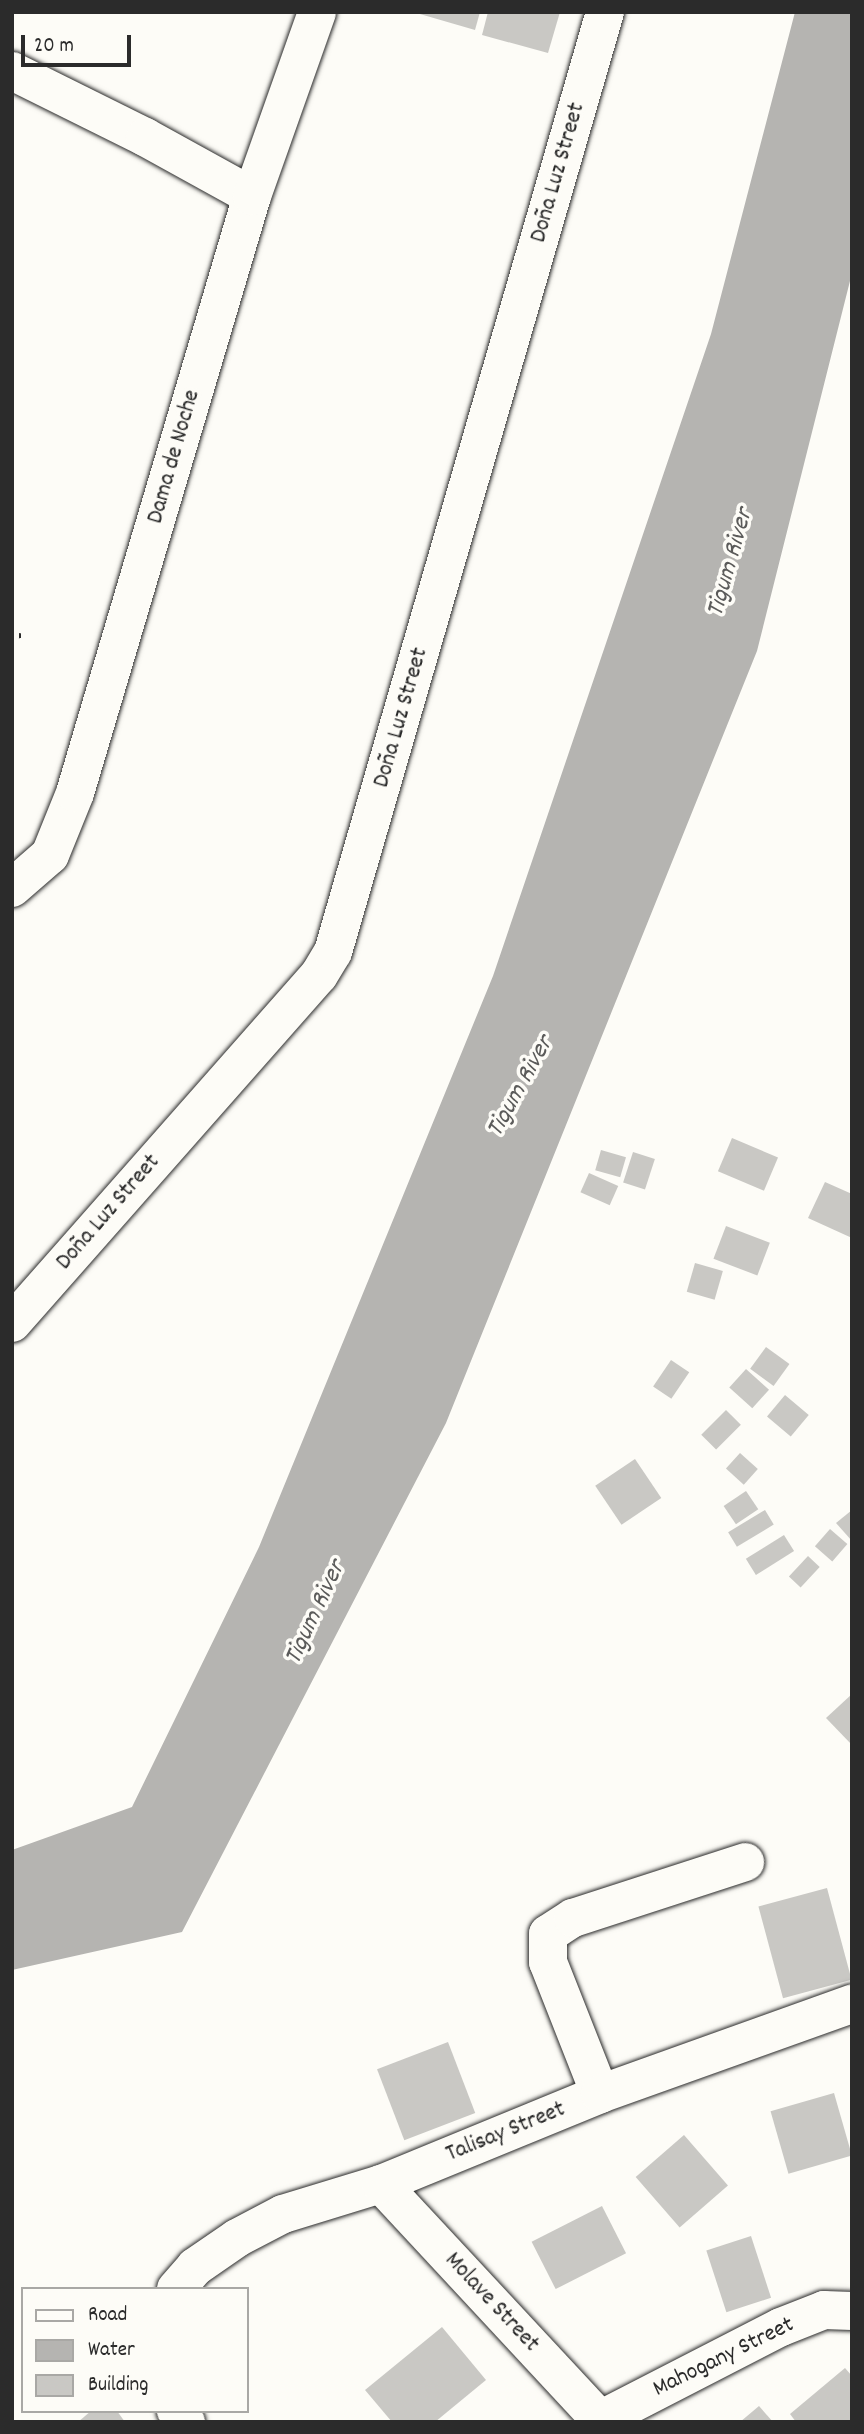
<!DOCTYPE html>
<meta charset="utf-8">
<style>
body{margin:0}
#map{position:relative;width:864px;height:2434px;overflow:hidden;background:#fdfcf7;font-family:Dekko,sans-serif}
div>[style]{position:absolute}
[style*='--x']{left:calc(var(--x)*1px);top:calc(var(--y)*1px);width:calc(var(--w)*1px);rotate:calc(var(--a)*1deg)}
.water>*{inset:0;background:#b5b4b1}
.building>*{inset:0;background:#c9c8c4;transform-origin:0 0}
.path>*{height:4.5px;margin-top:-2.25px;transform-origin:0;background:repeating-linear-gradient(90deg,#2b2b2b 0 2px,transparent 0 7px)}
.roads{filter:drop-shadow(0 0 2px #2b2b2b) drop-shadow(0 0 2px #2b2b2b)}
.street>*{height:38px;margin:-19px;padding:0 19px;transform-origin:19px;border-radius:19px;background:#fdfcf7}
span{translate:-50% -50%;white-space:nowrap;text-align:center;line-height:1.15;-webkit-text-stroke:7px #fdfcf7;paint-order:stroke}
.street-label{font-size:24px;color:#2b2b2b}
.water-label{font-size:26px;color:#5b5b5a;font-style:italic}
.frame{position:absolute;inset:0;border:14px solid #2b2b2b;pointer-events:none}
.legend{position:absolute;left:21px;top:2287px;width:228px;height:126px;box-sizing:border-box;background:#fdfcf7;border:2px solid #a9a8a5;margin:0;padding:9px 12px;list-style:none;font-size:21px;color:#2b2b2b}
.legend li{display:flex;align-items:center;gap:14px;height:35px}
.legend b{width:35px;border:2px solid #a9a8a5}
.scale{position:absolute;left:21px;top:35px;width:110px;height:32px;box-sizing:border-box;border:4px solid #2b2b2b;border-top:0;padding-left:9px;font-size:21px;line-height:24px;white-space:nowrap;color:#2b2b2b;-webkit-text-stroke:5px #fdfcf7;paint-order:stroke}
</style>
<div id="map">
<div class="water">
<i style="clip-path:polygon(795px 12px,852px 12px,852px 273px,757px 651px,446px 1423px,182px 1932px,12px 1970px,12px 1850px,132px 1807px,259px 1547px,493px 976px,711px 334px)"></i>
</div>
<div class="building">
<i style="clip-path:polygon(413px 12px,480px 12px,475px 30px)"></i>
<i style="clip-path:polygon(488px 12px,560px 12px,548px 53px,482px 35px)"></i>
<i style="left:732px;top:1138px;width:50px;height:36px;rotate:23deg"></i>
<i style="left:601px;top:1150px;width:26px;height:21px;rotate:16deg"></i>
<i style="left:633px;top:1152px;width:23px;height:32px;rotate:18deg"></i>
<i style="left:589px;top:1173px;width:32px;height:21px;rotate:24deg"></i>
<i style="clip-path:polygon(825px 1182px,852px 1194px,852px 1238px,808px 1218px)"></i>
<i style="left:726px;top:1226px;width:47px;height:35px;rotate:21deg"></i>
<i style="left:695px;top:1263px;width:29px;height:30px;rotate:16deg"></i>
<i style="left:766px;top:1347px;width:29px;height:27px;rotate:36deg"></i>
<i style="left:671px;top:1360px;width:22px;height:32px;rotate:34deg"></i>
<i style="left:746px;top:1369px;width:31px;height:25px;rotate:42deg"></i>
<i style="left:785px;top:1395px;width:31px;height:28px;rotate:40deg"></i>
<i style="left:726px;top:1410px;width:21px;height:35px;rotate:45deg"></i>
<i style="left:740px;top:1453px;width:24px;height:21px;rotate:42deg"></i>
<i style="left:635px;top:1459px;width:47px;height:48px;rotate:56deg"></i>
<i style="left:746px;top:1491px;width:22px;height:27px;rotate:56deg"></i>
<i style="left:765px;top:1510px;width:17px;height:43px;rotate:59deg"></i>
<i style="clip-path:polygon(852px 1510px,852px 1541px,836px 1523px)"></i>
<i style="left:830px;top:1529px;width:23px;height:23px;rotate:41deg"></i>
<i style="left:784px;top:1535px;width:19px;height:45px;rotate:58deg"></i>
<i style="left:808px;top:1556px;width:16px;height:28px;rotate:43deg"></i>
<i style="clip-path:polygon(852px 1694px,852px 1745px,826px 1718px)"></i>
<i style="left:827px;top:1888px;width:95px;height:71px;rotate:75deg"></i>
<i style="left:448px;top:2042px;width:76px;height:76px;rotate:69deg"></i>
<i style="left:834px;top:2093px;width:65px;height:66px;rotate:74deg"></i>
<i style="left:684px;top:2135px;width:67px;height:64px;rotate:49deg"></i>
<i style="left:602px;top:2206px;width:53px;height:79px;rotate:63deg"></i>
<i style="left:751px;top:2236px;width:65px;height:47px;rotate:72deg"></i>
<i style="clip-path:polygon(442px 2327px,486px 2380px,435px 2422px,392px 2422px,365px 2390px)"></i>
<i style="clip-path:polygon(845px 2368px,852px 2376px,852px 2422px,796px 2422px,790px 2414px)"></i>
<i style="clip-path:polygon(759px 2406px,773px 2422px,740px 2422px)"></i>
<i style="clip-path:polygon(91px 2411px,117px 2411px,125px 2422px,78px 2422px)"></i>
</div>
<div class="path">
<i style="--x:12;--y:634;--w:13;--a:9"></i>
</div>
<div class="roads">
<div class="street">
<i style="--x:12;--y:71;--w:148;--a:26.4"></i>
<i style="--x:145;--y:137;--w:122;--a:28.9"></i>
<i style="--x:12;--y:888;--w:50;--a:-41"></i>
<i style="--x:50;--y:855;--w:67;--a:-68"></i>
<i style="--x:75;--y:793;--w:623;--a:-73.49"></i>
<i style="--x:252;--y:196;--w:195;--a:-70.5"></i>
<i style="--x:12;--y:1323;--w:464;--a:-48.6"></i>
<i style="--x:319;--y:975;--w:27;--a:-59"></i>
<i style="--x:333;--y:952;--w:979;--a:-73.86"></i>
<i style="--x:600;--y:2094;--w:142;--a:-111.5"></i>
<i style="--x:548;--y:1962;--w:28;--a:-90"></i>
<i style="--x:548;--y:1934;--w:30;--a:-33"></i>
<i style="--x:573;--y:1918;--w:181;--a:-18"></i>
<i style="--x:381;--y:2184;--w:325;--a:47.1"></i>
<i style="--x:176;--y:2289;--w:29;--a:-49"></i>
<i style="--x:195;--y:2267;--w:51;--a:-34.6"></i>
<i style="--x:237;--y:2238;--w:52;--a:-27.6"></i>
<i style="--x:283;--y:2214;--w:102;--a:-17"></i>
<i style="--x:381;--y:2184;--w:237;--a:-22.3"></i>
<i style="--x:600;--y:2094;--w:268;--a:-19.7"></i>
<i style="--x:176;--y:2411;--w:15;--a:48"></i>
<i style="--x:600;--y:2420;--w:203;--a:-27.2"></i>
<i style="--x:781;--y:2327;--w:46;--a:-21.6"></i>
<i style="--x:824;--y:2310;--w:28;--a:2"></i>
</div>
</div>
<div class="street-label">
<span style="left:559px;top:173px;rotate:-74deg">Doña Luz Street</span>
<span style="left:175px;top:457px;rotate:-74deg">Dama de Noche</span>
<span style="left:402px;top:718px;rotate:-74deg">Doña Luz Street</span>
<span style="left:109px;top:1213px;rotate:-49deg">Doña Luz Street</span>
<span style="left:506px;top:2133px;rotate:-22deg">Talisay Street</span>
<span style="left:491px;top:2303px;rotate:47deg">Molave Street</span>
<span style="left:724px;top:2358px;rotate:-26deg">Mahogany Street</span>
</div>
<div class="water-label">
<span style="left:731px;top:563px;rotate:-74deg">Tigum River</span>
<span style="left:521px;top:1087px;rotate:-61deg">Tigum River</span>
<span style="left:316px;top:1613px;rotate:-65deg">Tigum River</span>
</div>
<div class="frame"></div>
<ul class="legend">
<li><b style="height:9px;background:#fdfcf7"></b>Road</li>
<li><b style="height:19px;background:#b5b4b1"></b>Water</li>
<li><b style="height:19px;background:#c9c8c4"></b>Building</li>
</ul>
<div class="scale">20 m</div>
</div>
